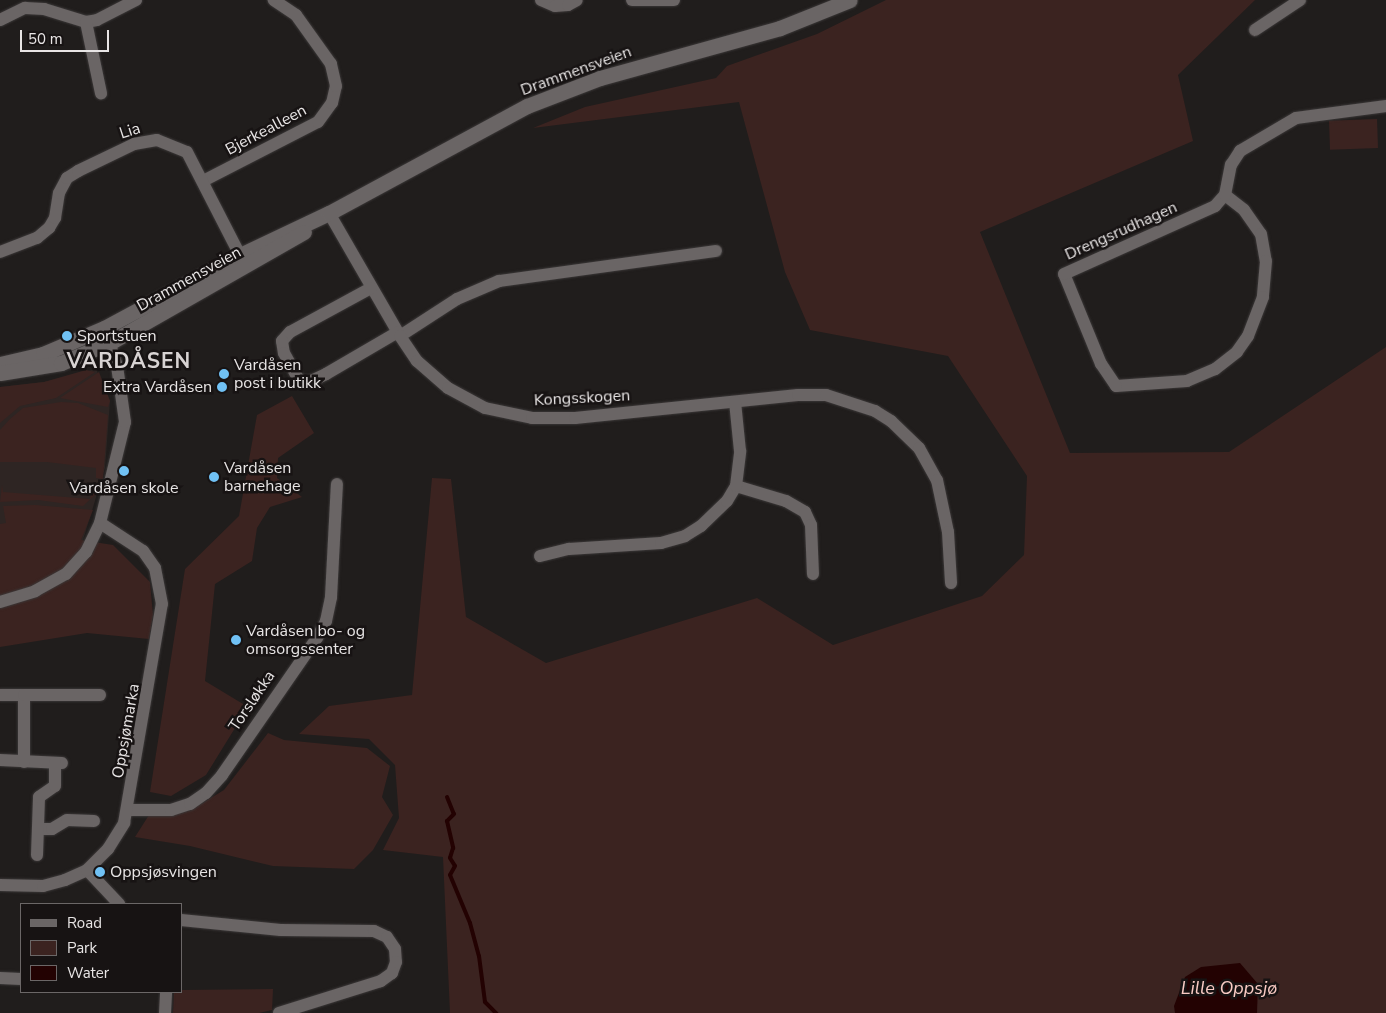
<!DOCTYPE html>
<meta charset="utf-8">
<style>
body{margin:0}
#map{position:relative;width:1386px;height:1013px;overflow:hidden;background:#201d1c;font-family:"Nunito Sans",sans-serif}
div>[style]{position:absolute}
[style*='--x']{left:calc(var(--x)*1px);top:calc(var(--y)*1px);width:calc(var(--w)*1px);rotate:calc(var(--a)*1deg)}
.built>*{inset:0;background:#2e2523}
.green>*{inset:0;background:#3b2320;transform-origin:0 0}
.water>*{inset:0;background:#230202}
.stream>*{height:4px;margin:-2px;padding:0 2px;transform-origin:2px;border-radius:2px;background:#230202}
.roads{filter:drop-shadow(0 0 1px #3b3838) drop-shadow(0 0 1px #3b3838)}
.street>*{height:12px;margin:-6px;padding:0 6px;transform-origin:6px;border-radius:6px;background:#6a6565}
.secondary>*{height:15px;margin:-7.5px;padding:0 7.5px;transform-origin:7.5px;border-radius:7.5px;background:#6a6565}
.dots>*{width:14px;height:14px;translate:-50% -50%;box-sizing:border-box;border:2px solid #171313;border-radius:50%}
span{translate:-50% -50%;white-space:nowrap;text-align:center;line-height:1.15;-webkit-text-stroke:5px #171313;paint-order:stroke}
.street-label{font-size:16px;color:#e8e5e5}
.poi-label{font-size:16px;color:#e8e5e5}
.left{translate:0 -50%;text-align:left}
.right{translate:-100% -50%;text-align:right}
.water-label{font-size:18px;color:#f9cbc4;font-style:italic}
.district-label{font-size:21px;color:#d8d3d3;font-weight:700;letter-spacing:1px}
.legend{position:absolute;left:20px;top:903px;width:162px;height:90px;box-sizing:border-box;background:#171313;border:1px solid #6b6767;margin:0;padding:6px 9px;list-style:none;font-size:15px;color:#e8e5e5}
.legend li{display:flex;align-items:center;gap:10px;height:25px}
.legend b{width:25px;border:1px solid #6b6767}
.scale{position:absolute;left:20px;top:30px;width:89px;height:22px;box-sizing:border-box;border:2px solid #e8e5e5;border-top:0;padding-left:6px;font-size:15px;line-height:18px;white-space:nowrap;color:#e8e5e5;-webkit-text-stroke:4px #171313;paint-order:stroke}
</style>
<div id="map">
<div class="built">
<i style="clip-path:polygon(96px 369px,110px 401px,105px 468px,83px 540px,75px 557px,0 577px,0 387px,44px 382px)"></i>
</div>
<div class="green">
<i style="clip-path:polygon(886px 0,1255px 0,1178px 75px,1193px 141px,980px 232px,1070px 453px,1229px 452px,1386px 347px,1386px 1013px,450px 1013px,443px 857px,383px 850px,399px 818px,395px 765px,369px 739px,299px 734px,329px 706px,412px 695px,432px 478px,451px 479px,466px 617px,546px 663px,757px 598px,833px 645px,982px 596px,1024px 555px,1027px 476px,948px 356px,810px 330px,785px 272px,739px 102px,533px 128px,585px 107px,716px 78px,727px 66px,817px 34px)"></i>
<i style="left:1377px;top:119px;width:29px;height:48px;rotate:88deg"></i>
<i style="clip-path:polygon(86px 370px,95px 372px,56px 398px,20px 406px,0 423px,0 387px,44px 382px)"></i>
<i style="clip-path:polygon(99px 372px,110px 401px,108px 407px,60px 398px)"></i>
<i style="clip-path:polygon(292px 396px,314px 433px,278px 458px,277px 478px,302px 497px,270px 507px,257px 528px,252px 561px,215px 584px,205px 681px,248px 707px,206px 775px,171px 796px,150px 792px,185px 569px,239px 516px,257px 415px)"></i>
<i style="clip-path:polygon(61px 402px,78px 403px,108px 415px,103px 479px,96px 478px,96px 468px,47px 462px,0 462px,0 430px,10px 419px,23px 408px)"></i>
<i style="clip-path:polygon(2px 485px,3px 492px,90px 499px,92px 491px,98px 492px,83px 506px,38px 500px,0 502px)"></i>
<i style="clip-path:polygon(35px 505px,93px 510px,81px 540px,113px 545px,150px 582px,153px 615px,149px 639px,87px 633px,0 647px,0 524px,6px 523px,3px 506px)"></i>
<i style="clip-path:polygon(268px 733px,284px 740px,367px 748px,390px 766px,382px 797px,393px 815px,373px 850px,354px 869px,273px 866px,190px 846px,135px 837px,149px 815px,199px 805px,224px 790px)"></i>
<i style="clip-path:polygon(273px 989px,272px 1010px,259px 1013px,173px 1013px,174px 992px,181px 990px)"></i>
</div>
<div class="water">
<i style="clip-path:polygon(1240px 963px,1258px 984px,1257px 1013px,1175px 1013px,1174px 1006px,1185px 977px,1201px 967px)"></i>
</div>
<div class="stream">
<i style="--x:447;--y:797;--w:18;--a:68"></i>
<i style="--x:454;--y:814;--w:10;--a:135"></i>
<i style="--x:447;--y:821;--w:28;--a:77"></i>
<i style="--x:453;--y:848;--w:10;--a:107"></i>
<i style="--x:450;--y:858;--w:9;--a:58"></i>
<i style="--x:455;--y:866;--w:10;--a:119"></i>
<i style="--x:450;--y:875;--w:52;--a:67.4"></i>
<i style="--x:470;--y:923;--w:34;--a:75"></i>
<i style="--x:479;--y:956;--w:46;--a:82.6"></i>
<i style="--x:485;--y:1002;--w:16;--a:45"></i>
</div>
<div class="roads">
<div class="street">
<i style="--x:541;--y:0;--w:15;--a:23"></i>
<i style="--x:555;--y:6;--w:13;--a:-4"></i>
<i style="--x:568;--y:5;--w:10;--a:-29"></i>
<i style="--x:632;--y:0;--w:42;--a:0"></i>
<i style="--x:0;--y:20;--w:28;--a:-26"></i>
<i style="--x:25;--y:8;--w:19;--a:3"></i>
<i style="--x:44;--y:9;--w:44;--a:17.2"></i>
<i style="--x:86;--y:22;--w:11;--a:-10"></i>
<i style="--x:97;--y:20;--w:44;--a:-27.1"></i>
<i style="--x:86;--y:22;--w:73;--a:78.1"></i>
<i style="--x:1255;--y:30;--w:54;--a:-33.7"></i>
<i style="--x:203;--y:181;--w:129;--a:-27.2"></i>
<i style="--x:318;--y:122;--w:24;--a:-54"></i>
<i style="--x:332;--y:103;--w:17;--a:-77"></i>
<i style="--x:336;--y:86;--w:23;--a:-103"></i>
<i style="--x:331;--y:64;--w:60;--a:-125.5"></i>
<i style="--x:296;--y:15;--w:27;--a:-146"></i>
<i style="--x:1225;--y:195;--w:24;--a:38"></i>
<i style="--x:1244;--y:210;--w:29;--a:55"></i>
<i style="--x:1261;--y:234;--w:27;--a:80"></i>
<i style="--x:1266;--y:261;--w:36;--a:95"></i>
<i style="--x:1263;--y:297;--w:42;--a:111"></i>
<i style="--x:1248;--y:336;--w:19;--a:125"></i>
<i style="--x:1237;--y:352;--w:28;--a:142"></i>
<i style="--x:1215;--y:369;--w:30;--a:157"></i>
<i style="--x:1187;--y:381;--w:71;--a:176"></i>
<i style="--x:1116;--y:386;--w:27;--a:-124"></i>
<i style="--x:1101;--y:364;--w:97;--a:-112.3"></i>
<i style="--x:1064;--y:274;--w:166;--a:-24.2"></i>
<i style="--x:1215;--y:206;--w:15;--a:-48"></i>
<i style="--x:1225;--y:195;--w:31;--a:-79"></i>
<i style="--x:1231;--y:165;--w:17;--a:-57"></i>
<i style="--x:1240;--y:151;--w:65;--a:-30.5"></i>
<i style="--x:1296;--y:118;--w:91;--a:-7.6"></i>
<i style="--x:329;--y:213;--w:142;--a:60"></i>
<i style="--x:400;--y:336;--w:68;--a:-33"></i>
<i style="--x:457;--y:299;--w:46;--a:-23.2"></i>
<i style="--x:499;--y:281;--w:219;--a:-7.9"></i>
<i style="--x:0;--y:252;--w:40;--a:-21"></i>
<i style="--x:37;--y:238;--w:16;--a:-40"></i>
<i style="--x:49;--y:228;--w:12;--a:-59"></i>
<i style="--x:55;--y:218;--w:25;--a:-81"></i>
<i style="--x:59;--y:193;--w:17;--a:-62"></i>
<i style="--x:67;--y:178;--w:13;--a:-32"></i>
<i style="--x:78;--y:171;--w:62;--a:-25.7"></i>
<i style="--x:134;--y:144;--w:23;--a:-10"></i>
<i style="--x:157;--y:140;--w:32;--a:22"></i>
<i style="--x:187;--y:152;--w:125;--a:62.8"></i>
<i style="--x:371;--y:288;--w:92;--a:151.5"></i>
<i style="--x:290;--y:332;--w:12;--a:132"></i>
<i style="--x:282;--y:341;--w:12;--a:81"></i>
<i style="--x:284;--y:353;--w:31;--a:61"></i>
<i style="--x:299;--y:380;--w:10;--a:11"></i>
<i style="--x:309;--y:382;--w:19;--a:-25"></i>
<i style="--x:326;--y:374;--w:83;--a:-30.3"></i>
<i style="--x:400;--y:336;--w:30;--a:56"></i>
<i style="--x:417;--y:361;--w:41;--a:41.1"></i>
<i style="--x:448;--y:388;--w:42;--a:28.4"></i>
<i style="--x:485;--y:408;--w:48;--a:12"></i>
<i style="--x:532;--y:418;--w:43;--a:0"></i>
<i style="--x:575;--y:418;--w:224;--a:-5.9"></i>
<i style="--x:798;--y:395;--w:28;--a:0"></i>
<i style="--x:826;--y:395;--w:52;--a:18.1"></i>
<i style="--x:875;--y:411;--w:19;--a:32"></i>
<i style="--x:891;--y:421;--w:39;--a:44"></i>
<i style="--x:919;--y:448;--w:37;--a:61"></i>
<i style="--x:937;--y:480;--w:53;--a:78.1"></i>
<i style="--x:948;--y:532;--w:51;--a:86.6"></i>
<i style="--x:736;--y:486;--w:52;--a:16.7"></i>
<i style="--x:786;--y:501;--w:22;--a:30"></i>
<i style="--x:805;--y:512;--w:14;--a:65"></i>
<i style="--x:811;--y:525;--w:49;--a:87.7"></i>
<i style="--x:540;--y:556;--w:30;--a:-14"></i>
<i style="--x:569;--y:549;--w:92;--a:-3.7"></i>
<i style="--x:661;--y:543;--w:25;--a:-16"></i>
<i style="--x:685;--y:536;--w:19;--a:-32"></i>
<i style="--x:701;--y:526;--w:36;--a:-44"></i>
<i style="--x:727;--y:501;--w:17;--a:-59"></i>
<i style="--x:736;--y:486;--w:35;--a:-83"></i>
<i style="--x:740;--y:451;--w:49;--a:-95.8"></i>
<i style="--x:0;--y:602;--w:37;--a:-17"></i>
<i style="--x:35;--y:591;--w:35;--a:-29"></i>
<i style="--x:66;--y:574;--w:30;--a:-48"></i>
<i style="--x:86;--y:552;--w:32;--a:-64"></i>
<i style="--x:100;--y:523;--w:104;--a:-76.1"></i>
<i style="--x:125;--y:422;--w:57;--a:-98.1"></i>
<i style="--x:117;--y:366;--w:33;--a:-108"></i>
<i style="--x:0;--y:695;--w:24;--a:0"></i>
<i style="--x:0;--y:760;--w:62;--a:2.8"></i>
<i style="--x:24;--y:762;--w:67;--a:-90"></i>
<i style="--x:24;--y:695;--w:76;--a:0"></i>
<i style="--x:127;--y:810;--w:44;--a:0"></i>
<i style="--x:171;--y:810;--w:20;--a:-18"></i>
<i style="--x:190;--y:804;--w:19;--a:-35"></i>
<i style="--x:206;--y:793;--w:24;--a:-48"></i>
<i style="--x:222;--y:775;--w:167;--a:-55.3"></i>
<i style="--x:317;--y:638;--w:19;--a:-62"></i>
<i style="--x:326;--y:621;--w:25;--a:-78"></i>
<i style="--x:331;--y:597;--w:113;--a:-87"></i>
<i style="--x:38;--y:829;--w:14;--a:0"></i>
<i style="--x:52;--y:829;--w:17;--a:-31"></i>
<i style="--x:67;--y:820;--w:27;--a:2"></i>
<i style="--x:37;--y:855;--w:58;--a:-88"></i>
<i style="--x:39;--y:797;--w:19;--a:-35"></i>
<i style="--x:55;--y:786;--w:23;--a:-90"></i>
<i style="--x:87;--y:870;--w:47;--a:46.7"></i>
<i style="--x:0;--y:885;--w:43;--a:1.3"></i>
<i style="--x:43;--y:886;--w:23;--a:-15"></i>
<i style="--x:65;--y:880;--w:24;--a:-24"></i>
<i style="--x:87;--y:870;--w:30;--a:-45"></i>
<i style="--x:108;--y:849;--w:31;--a:-58"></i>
<i style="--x:124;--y:823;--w:222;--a:-80.2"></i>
<i style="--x:162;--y:604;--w:37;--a:-101"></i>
<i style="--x:155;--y:568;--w:21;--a:-125"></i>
<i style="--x:143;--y:551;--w:51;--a:-146.9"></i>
<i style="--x:181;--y:920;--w:100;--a:5.7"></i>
<i style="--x:281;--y:930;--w:93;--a:0.6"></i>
<i style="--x:374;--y:931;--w:14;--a:25"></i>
<i style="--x:387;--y:937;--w:14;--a:56"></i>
<i style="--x:395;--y:949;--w:13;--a:86"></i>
<i style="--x:396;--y:962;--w:12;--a:110"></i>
<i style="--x:392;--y:973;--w:14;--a:144"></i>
<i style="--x:381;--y:981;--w:107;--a:162.6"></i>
<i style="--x:0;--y:978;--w:21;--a:3"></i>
<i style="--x:165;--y:1013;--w:21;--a:-87"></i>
</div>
<div class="secondary">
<i style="--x:0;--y:364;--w:44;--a:-13.1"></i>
<i style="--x:43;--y:354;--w:66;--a:-23.1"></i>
<i style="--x:104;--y:328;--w:154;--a:-28.2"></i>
<i style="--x:240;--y:255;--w:98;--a:-25.3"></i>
<i style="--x:329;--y:213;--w:225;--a:-28.4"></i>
<i style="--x:527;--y:106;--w:78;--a:-21"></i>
<i style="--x:600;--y:78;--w:187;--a:-15.5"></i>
<i style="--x:780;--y:28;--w:75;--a:-21.8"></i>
<i style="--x:0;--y:373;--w:62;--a:-9.3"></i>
<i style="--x:61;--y:363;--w:54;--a:-22.8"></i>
<i style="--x:111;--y:342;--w:222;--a:-29.7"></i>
</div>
</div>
<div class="dots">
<i style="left:67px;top:336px;background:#70c1f4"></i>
<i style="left:224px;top:374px;background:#70c1f4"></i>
<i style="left:222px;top:387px;background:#70c1f4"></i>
<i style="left:124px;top:471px;background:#70c1f4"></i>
<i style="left:214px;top:477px;background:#70c1f4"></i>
<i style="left:236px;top:640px;background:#70c1f4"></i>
<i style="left:100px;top:872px;background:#70c1f4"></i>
</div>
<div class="street-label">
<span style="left:576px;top:71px;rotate:-20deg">Drammensveien</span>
<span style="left:266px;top:130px;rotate:-28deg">Bjerkealleen</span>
<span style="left:130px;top:131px;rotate:-18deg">Lia</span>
<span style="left:1121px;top:231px;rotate:-24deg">Drengsrudhagen</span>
<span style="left:189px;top:279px;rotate:-29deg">Drammensveien</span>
<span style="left:582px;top:398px;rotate:-3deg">Kongsskogen</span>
<span style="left:252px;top:701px;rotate:-56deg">Torsløkka</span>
<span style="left:126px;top:731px;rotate:-80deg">Oppsjømarka</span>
</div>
<div class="poi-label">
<span class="left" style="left:77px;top:336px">Sportstuen</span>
<span class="left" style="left:234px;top:374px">Vardåsen<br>post i butikk</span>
<span class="right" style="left:212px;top:387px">Extra Vardåsen</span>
<span class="left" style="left:224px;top:477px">Vardåsen<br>barnehage</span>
<span style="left:124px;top:488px">Vardåsen skole</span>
<span class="left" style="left:246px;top:640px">Vardåsen bo- og<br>omsorgssenter</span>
<span class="left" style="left:110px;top:872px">Oppsjøsvingen</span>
</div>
<div class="water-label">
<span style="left:1229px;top:988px">Lille Oppsjø</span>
</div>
<div class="district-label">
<span style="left:129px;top:361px">VARDÅSEN</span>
</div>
<ul class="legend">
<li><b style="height:6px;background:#6a6565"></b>Road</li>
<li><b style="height:14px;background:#3b2320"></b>Park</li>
<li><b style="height:14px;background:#230202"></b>Water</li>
</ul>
<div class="scale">50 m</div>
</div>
